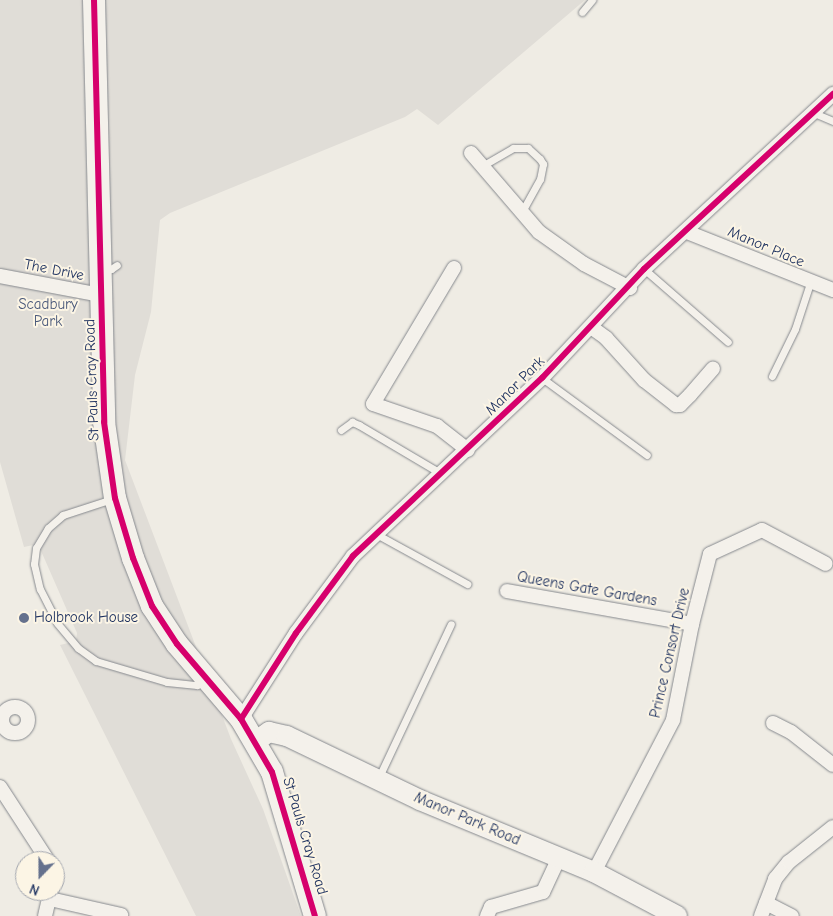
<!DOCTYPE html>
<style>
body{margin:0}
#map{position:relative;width:833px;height:916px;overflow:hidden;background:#efece4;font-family:"Comic Neue",sans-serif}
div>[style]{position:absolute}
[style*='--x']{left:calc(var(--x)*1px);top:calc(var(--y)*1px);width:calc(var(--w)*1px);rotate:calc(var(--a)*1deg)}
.green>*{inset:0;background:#e0ddd7}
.roads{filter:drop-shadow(0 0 1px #86898e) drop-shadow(0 0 1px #86898e)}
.lane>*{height:7px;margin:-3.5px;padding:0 3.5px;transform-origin:3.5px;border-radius:3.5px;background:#f4f1eb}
.street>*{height:14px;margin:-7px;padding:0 7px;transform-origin:7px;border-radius:7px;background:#f4f1eb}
.street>.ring{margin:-7px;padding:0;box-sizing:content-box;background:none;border:14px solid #f4f1eb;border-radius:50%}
.secondary>*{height:20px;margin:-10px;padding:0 10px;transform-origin:10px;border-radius:10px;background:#f4f1eb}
.primary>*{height:22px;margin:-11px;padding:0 11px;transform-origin:11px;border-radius:11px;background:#f4f1eb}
.cycleway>*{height:6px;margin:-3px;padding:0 3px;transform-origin:3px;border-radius:3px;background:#d6006c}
.dots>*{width:14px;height:14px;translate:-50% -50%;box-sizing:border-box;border:2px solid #fcf5e5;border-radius:50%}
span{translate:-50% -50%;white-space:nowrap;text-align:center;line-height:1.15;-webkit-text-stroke:4px #fcf5e5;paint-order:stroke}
.street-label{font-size:15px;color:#1b2f5e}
.park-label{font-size:15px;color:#49587a}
.poi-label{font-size:15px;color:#1b2f5e}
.left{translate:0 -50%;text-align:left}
.north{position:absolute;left:15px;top:851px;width:50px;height:50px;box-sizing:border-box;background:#fcf5e5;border:1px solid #a2a6af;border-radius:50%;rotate:202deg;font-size:14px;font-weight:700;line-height:20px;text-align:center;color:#1b2f5e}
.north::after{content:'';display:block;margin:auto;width:18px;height:22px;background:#65718d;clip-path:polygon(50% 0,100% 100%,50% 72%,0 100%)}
</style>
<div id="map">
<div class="green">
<i style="clip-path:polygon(0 0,585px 0,438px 125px,417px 109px,405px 117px,170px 213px,160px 220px,151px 312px,135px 375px,125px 460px,231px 739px,263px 809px,301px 916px,196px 916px,60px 645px,76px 641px,77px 633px,38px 544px,24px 547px,0 462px)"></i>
</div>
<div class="roads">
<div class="lane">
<i style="--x:582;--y:12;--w:16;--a:-50"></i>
<i style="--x:814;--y:113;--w:21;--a:23"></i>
<i style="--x:482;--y:166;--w:36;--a:-30"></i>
<i style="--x:513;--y:148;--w:15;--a:0"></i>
<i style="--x:528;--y:148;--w:16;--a:43"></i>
<i style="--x:540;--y:159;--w:6;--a:59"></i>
<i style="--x:543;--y:164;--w:15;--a:101"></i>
<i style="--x:540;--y:179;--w:38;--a:119"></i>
<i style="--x:102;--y:269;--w:9;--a:0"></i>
<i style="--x:111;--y:269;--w:7;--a:-34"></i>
<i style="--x:644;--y:269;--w:111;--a:41"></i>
<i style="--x:772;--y:376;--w:52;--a:-63.9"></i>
<i style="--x:795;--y:329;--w:48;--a:-71.9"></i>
<i style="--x:542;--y:378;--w:130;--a:36.3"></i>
<i style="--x:341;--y:430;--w:14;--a:-36"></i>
<i style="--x:352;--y:422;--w:8;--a:23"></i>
<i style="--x:359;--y:425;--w:96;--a:30.6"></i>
<i style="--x:112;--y:499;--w:52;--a:161.9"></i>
<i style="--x:63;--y:515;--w:20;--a:139"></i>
<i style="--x:48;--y:528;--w:23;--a:121"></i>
<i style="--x:36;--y:548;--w:16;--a:97"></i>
<i style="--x:34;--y:564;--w:26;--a:77"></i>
<i style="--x:40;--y:589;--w:38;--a:63"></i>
<i style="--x:57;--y:623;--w:33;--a:50"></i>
<i style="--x:78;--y:648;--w:22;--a:36"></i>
<i style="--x:96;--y:661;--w:74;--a:16.5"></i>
<i style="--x:167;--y:682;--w:30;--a:6"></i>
<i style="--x:197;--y:685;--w:8;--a:-23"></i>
<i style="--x:378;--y:535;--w:102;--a:28.8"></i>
<i style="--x:378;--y:779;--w:171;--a:-64.8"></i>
</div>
<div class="street">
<i style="--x:471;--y:153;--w:104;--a:49.3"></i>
<i style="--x:539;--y:232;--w:55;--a:35.4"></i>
<i style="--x:584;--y:264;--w:52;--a:27.6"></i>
<i style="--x:687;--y:232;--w:157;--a:21.7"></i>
<i style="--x:454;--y:268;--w:158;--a:120.8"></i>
<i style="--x:373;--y:404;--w:68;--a:19"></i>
<i style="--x:437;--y:426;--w:39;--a:38"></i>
<i style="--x:0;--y:276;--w:103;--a:10.7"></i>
<i style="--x:591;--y:327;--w:19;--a:36"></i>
<i style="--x:606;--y:338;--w:57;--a:47.9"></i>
<i style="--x:644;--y:380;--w:41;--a:38"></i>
<i style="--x:676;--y:405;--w:4;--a:0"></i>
<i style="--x:680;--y:405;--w:14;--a:-45"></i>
<i style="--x:690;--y:395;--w:35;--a:-49"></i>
<i style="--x:507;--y:591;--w:188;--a:10.1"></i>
<i class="ring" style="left:2px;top:707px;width:12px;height:12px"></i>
<i style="--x:241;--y:719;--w:102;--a:-57.4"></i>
<i style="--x:296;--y:633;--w:96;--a:-53.5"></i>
<i style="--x:353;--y:556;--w:260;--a:-43.3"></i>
<i style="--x:542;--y:378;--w:149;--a:-46.9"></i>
<i style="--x:644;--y:269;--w:258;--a:-42.8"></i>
<i style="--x:773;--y:723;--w:20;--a:27"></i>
<i style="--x:791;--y:732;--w:53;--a:38.2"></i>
<i style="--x:0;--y:787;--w:88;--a:57"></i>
<i style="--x:594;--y:872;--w:171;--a:-62.5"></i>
<i style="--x:673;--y:720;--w:98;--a:-78.8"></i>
<i style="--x:692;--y:624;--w:72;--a:-75.6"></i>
<i style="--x:710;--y:554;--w:57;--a:-24.8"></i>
<i style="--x:762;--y:530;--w:72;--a:28"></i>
<i style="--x:50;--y:899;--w:73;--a:12.7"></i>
<i style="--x:766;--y:903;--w:29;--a:27"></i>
<i style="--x:45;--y:916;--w:26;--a:-77"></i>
<i style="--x:487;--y:916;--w:10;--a:-66"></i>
<i style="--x:491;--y:907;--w:54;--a:-16.1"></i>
<i style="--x:543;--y:892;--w:38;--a:-65"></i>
<i style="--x:761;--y:916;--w:40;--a:-69"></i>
<i style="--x:775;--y:879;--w:22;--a:-51"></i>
<i style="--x:789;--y:862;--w:56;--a:-38.5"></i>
</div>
<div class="secondary">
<i style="--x:256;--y:741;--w:16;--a:-35"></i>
<i style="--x:269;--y:732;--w:18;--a:13"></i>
<i style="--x:287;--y:736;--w:148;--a:25.7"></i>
<i style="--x:420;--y:800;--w:188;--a:22.5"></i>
<i style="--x:594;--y:872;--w:94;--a:27.9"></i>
</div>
<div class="primary">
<i style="--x:94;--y:0;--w:422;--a:88.6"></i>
<i style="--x:104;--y:422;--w:77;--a:81.8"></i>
<i style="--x:115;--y:498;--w:63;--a:73.3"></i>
<i style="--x:133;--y:558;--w:52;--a:68.4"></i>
<i style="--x:152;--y:606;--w:45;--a:56.7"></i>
<i style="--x:177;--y:644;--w:99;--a:49.5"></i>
<i style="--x:241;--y:719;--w:61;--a:59.7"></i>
<i style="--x:272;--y:772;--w:150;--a:73.4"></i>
</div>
</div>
<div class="cycleway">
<i style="--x:94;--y:0;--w:422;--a:88.6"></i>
<i style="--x:104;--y:422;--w:77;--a:81.8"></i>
<i style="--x:115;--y:498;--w:63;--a:73.3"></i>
<i style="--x:133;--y:558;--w:52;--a:68.4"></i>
<i style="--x:152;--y:606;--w:45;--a:56.7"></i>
<i style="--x:177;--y:644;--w:99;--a:49.5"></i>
<i style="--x:241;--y:719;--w:61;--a:59.7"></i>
<i style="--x:272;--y:772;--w:150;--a:73.4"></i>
<i style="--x:241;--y:719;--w:102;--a:-57.4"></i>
<i style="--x:296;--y:633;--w:96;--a:-53.5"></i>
<i style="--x:353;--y:556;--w:260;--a:-43.3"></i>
<i style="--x:542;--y:378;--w:149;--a:-46.9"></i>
<i style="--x:644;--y:269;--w:258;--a:-42.8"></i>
</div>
<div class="dots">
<i style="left:24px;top:618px;background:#65718d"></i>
</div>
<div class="street-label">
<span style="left:766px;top:247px;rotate:23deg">Manor Place</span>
<span style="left:54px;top:270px;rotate:11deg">The Drive</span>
<span style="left:92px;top:380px;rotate:-92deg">St Pauls Cray Road</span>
<span style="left:515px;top:386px;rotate:-45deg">Manor Park</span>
<span style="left:587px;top:589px;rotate:10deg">Queens Gate Gardens</span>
<span style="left:670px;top:653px;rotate:-77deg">Prince Consort Drive</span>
<span style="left:467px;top:819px;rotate:23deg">Manor Park Road</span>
<span style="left:305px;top:836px;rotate:73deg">St Pauls Cray Road</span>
</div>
<div class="park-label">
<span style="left:48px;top:313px">Scadbury<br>Park</span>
</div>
<div class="poi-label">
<span class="left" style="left:34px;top:618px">Holbrook House</span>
</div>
<div class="north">N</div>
</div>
